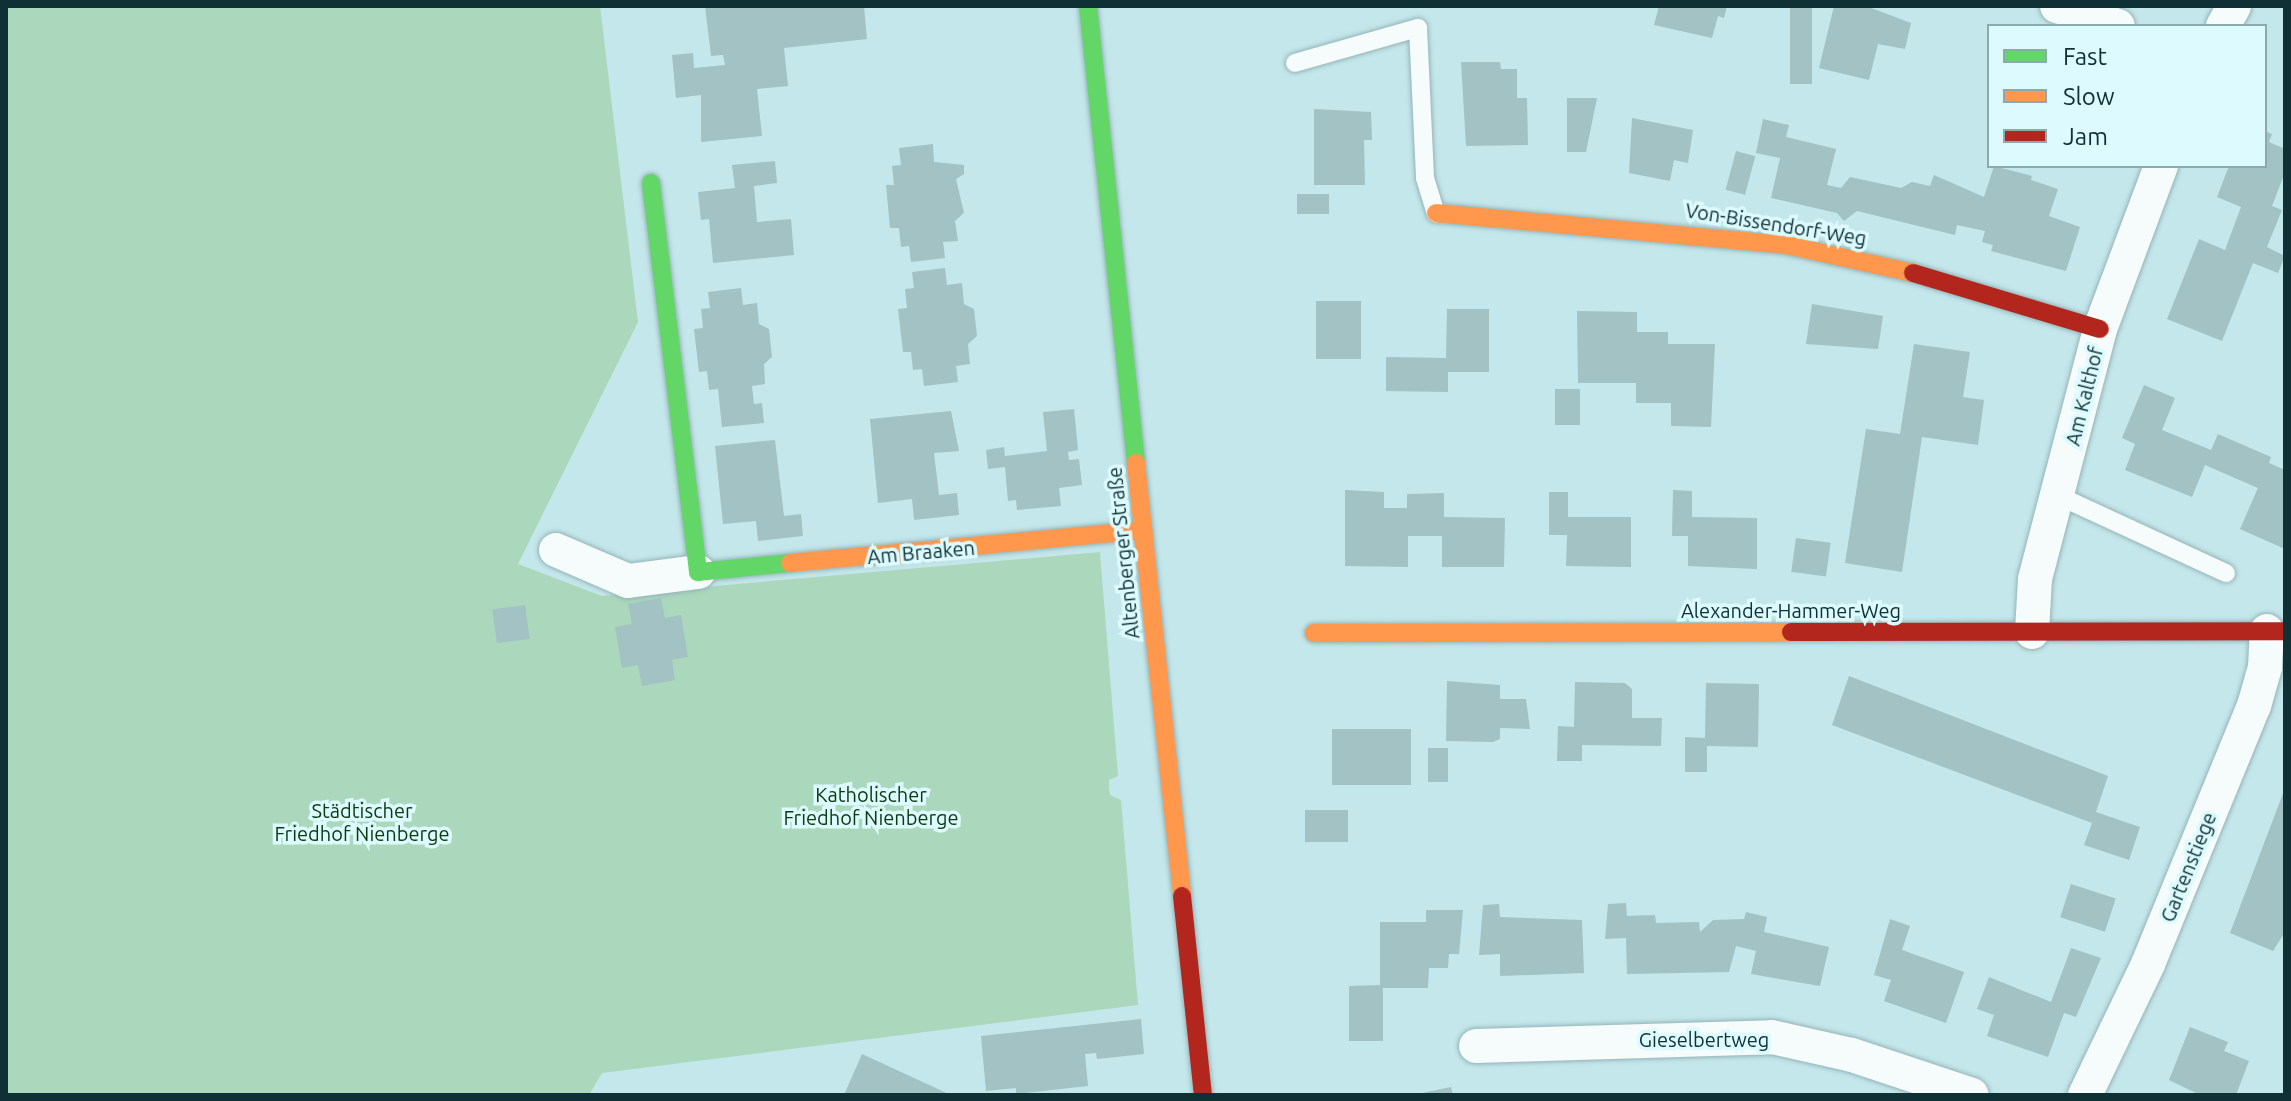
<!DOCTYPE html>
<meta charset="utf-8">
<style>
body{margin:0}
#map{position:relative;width:2291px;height:1101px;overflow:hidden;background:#c4e7eb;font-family:Ubuntu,sans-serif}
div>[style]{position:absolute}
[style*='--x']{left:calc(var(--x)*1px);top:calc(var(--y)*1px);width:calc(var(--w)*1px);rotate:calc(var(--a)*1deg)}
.green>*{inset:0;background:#abd7bc}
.building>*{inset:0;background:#a2c2c4;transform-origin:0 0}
.roads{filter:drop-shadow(0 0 2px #95b4b7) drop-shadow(0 0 2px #95b4b7)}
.lane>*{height:18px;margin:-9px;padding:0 9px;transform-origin:9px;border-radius:9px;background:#f6fbfc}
.street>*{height:34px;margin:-17px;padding:0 17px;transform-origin:17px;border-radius:17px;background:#f6fbfc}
.fast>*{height:18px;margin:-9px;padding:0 9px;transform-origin:9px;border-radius:9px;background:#63d668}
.slow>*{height:18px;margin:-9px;padding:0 9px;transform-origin:9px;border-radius:9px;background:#ff974d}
.jam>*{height:18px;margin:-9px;padding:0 9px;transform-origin:9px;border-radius:9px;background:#b3261e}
span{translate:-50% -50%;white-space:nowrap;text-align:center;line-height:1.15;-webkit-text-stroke:7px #ddfbfe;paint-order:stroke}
.street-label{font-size:20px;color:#0f3135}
.park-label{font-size:20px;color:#0b3a0f}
.frame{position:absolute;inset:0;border:8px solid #0f3135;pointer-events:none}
.legend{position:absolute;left:1987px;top:24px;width:280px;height:144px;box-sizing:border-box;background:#ddfbfe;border:2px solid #8baaae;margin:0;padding:10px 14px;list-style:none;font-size:24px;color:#0f3135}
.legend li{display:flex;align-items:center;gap:16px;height:40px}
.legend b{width:40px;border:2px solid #8baaae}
</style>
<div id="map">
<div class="green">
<i style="clip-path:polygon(6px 6px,600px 6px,638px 322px,518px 564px,602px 596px,1100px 552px,1118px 776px,1109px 780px,1109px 788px,1110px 795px,1121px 800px,1138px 1005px,602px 1073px,589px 1095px,6px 1095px)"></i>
</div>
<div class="building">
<i style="clip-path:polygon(705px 6px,864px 6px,867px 39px,784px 48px,788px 86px,757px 89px,762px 136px,701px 142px,701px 95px,676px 98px,672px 55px,693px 53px,694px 68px,725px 65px,723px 55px,711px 56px)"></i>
<i style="clip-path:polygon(1659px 6px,1727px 6px,1724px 18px,1718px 16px,1712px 38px,1654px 25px)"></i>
<i style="left:1790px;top:6px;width:22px;height:78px"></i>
<i style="clip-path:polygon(1834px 6px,1866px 6px,1911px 23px,1905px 49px,1878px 44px,1869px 80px,1819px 68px)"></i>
<i style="clip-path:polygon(1461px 62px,1500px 62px,1501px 69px,1517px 69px,1517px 98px,1527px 98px,1528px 145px,1466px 146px)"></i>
<i style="clip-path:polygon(1567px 98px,1597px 98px,1586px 152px,1567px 152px)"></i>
<i style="clip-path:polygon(1314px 109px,1371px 112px,1372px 140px,1364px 140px,1365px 185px,1314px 185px)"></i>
<i style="clip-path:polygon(1632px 118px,1693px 130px,1688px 163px,1674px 160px,1670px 181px,1629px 173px)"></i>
<i style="clip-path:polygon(1763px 119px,1789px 125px,1786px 137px,1836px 149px,1827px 185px,1841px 188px,1850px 177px,1901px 188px,1912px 182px,1930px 186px,1934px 175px,1984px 197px,1994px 166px,2032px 176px,2031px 180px,2058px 189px,2049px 216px,2080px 227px,2066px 271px,1991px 251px,1993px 245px,1982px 242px,1985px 231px,1976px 229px,1957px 225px,1955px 235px,1857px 211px,1844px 221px,1837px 213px,1771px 198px,1780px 158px,1756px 153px)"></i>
<i style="clip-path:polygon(2265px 131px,2272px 134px,2269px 142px,2285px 149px,2285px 172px,2272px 206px,2282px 210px,2267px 247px,2285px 256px,2278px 273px,2253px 263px,2222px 341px,2167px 319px,2199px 239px,2225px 250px,2241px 207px,2217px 197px,2229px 166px,2265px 166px)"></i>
<i style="clip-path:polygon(933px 144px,934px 162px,964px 165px,964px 174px,956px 179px,964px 213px,955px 221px,958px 241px,943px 242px,945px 258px,911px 262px,909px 246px,901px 247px,899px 228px,890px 228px,886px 185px,894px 185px,892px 166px,901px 165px,899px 148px)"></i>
<i style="left:1736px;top:151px;width:20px;height:40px;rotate:15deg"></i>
<i style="clip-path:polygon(775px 161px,777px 183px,754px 186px,757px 222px,791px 219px,794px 255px,713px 263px,709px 219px,701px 220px,698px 192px,735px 188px,732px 165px)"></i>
<i style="left:1297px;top:194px;width:32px;height:20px"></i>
<i style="clip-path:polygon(945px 268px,947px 285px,962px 283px,964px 304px,974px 309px,977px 336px,968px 344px,970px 364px,956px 366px,958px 382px,924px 386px,922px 369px,913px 370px,911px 352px,903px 352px,898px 309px,907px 308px,905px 289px,914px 288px,912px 272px)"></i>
<i style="clip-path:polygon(741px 288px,743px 305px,757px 303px,759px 324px,769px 329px,772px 357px,764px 364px,765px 384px,752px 386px,754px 404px,762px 403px,764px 423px,722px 427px,718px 389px,709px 390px,707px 371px,699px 372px,694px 329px,703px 328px,701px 309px,710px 308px,708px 292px)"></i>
<i style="left:1316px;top:301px;width:45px;height:58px"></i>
<i style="clip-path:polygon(1812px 304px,1883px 316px,1878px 349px,1806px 344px)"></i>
<i style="clip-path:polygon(1447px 309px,1489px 309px,1489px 372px,1448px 372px,1448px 392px,1386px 391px,1386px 357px,1446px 358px)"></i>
<i style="clip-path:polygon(1577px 311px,1637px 312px,1637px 332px,1668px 332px,1668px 344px,1715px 344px,1711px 427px,1671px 426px,1671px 403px,1636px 403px,1636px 383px,1578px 383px)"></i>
<i style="clip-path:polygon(1914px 344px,1970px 352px,1963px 397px,1984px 400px,1978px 445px,1922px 437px,1902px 572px,1845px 563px,1866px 429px,1900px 434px)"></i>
<i style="clip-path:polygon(2144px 385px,2175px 398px,2162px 430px,2211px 450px,2218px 434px,2271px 457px,2269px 463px,2285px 470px,2285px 549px,2240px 529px,2258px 488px,2205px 465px,2192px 497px,2125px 470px,2135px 444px,2122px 438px)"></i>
<i style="left:1555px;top:389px;width:25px;height:36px"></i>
<i style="clip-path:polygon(1074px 409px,1078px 450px,1068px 452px,1069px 460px,1079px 459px,1082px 485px,1059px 488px,1061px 506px,1017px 510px,1016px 500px,1008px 501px,1005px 467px,988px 469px,986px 450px,1004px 447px,1005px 456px,1047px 451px,1043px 412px)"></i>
<i style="clip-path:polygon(951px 411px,959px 451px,934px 453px,939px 495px,957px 493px,959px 515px,914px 520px,912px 499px,878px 503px,870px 419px)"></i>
<i style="clip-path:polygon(775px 440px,784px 516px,801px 514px,803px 536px,758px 541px,756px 521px,723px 524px,715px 446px)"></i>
<i style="clip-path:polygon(1345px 490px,1384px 492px,1384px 508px,1407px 508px,1407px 494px,1444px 493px,1444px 517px,1505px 518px,1504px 567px,1442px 567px,1442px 536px,1408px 536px,1408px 567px,1345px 566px)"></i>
<i style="clip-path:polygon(1673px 490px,1692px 491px,1692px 517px,1757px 518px,1757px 569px,1688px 566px,1688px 536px,1672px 536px)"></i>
<i style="clip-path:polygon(1549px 492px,1568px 492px,1568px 517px,1631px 517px,1631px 567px,1566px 566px,1567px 535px,1549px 535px)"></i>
<i style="left:1796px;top:538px;width:35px;height:34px;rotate:8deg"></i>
<i style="clip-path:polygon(661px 598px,665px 618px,681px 615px,688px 657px,672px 660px,675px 680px,642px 686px,638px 665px,622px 668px,615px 627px,632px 624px,628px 604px)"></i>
<i style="left:525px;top:605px;width:34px;height:33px;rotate:82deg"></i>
<i style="clip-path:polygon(1849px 676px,2108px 776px,2096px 812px,2140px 827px,2129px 860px,2084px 845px,2092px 823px,1832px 725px)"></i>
<i style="clip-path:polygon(1447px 681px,1500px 685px,1500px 699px,1526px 699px,1530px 729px,1500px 728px,1500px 739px,1493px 742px,1446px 741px)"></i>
<i style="clip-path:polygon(1575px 682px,1625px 683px,1632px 689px,1632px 718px,1662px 718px,1661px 746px,1582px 745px,1582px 761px,1557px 761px,1558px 726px,1574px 727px)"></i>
<i style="clip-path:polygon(1706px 683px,1759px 684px,1758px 747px,1707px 746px,1707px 772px,1685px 772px,1685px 737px,1705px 738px)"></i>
<i style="left:1332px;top:729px;width:79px;height:56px"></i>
<i style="left:1428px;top:748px;width:20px;height:34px"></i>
<i style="clip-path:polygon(2285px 788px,2285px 932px,2273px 951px,2230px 933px)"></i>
<i style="left:1305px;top:810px;width:43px;height:32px"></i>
<i style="left:2071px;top:884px;width:47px;height:35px;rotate:18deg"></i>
<i style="clip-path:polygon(1626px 903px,1627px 916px,1655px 915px,1656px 923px,1699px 922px,1700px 932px,1713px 920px,1744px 919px,1746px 912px,1767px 917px,1764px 932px,1829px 947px,1820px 986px,1751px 974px,1756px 951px,1736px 946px,1729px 972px,1627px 974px,1626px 938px,1605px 939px,1608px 904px)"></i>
<i style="clip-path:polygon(1499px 904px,1500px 917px,1582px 920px,1584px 973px,1500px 976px,1500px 954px,1479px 955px,1483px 905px)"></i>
<i style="clip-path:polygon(1426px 910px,1463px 910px,1459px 954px,1449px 954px,1448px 968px,1429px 968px,1428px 988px,1383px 988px,1383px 1041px,1349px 1041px,1349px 986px,1380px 985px,1380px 922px,1426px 922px)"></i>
<i style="clip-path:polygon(1890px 919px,1910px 926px,1902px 950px,1964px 972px,1946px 1023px,1884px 1001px,1891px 980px,1874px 975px)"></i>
<i style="clip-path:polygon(2071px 948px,2101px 958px,2076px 1017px,2064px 1013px,2048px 1057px,1987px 1036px,1994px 1015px,1977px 1009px,1989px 977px,2051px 1002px)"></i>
<i style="clip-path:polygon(1141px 1019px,1144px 1054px,1097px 1059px,1096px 1053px,1085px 1054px,1088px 1086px,1016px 1094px,1016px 1088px,986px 1091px,981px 1036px)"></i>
<i style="clip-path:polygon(2190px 1027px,2228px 1042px,2224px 1051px,2249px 1061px,2236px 1095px,2200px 1095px,2169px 1080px)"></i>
<i style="clip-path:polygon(862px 1054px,951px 1095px,844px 1095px)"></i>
<i style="clip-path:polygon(1451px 1087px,1453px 1095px,1418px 1095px,1418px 1094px)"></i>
</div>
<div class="roads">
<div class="lane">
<i style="--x:1295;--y:63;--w:128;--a:-15.9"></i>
<i style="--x:1418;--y:28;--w:150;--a:87.3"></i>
<i style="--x:1425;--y:178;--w:37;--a:73"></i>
<i style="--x:2059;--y:496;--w:184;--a:24.8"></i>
</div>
<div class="street">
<i style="--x:2057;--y:6;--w:64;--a:18.2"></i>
<i style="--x:2223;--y:26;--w:23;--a:-61"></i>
<i style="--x:556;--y:550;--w:78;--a:23.3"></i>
<i style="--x:628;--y:581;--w:71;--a:-7.3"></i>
<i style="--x:2032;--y:632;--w:53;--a:-86.8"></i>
<i style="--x:2035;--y:579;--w:258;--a:-75.4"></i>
<i style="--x:2100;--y:329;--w:174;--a:-69.5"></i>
<i style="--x:1476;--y:1046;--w:296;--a:-1.7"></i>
<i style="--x:1772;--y:1037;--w:82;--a:12.7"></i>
<i style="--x:1852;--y:1055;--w:126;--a:18.4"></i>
<i style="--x:2085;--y:1095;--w:145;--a:-64.3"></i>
<i style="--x:2148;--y:964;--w:279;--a:-67.7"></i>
<i style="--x:2254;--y:706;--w:41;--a:-74.2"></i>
<i style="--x:2265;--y:667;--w:36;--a:-87"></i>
</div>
<div class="fast">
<i style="--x:1088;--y:6;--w:460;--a:84"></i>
<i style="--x:651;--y:183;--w:392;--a:83.1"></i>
<i style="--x:698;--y:572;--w:92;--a:-5.6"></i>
</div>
<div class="slow">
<i style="--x:1436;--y:213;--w:351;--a:5.2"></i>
<i style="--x:1786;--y:245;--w:130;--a:12.4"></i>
<i style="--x:1136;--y:463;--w:435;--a:83.9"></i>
<i style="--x:790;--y:563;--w:355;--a:-5.3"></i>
<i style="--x:1314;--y:633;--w:477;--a:-0.1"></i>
</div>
<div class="jam">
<i style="--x:1913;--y:273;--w:195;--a:16.7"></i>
<i style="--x:1791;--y:632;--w:494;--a:-0.1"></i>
<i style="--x:1182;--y:896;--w:200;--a:84"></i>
</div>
</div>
<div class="street-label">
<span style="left:1776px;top:224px;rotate:9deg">Von-Bissendorf-Weg</span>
<span style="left:2084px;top:396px;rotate:-76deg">Am Kalthof</span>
<span style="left:921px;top:552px;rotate:-5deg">Am Braaken</span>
<span style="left:1123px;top:553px;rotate:-96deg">Altenberger Straße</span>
<span style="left:1791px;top:610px">Alexander-Hammer-Weg</span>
<span style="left:2188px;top:867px;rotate:-68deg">Gartenstiege</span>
<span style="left:1704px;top:1039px">Gieselbertweg</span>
</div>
<div class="park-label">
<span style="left:871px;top:806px">Katholischer<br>Friedhof Nienberge</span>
<span style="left:362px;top:822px">Städtischer<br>Friedhof Nienberge</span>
</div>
<div class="frame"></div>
<ul class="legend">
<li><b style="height:10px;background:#63d668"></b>Fast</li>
<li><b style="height:10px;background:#ff974d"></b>Slow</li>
<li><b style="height:10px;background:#b3261e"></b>Jam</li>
</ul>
</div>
